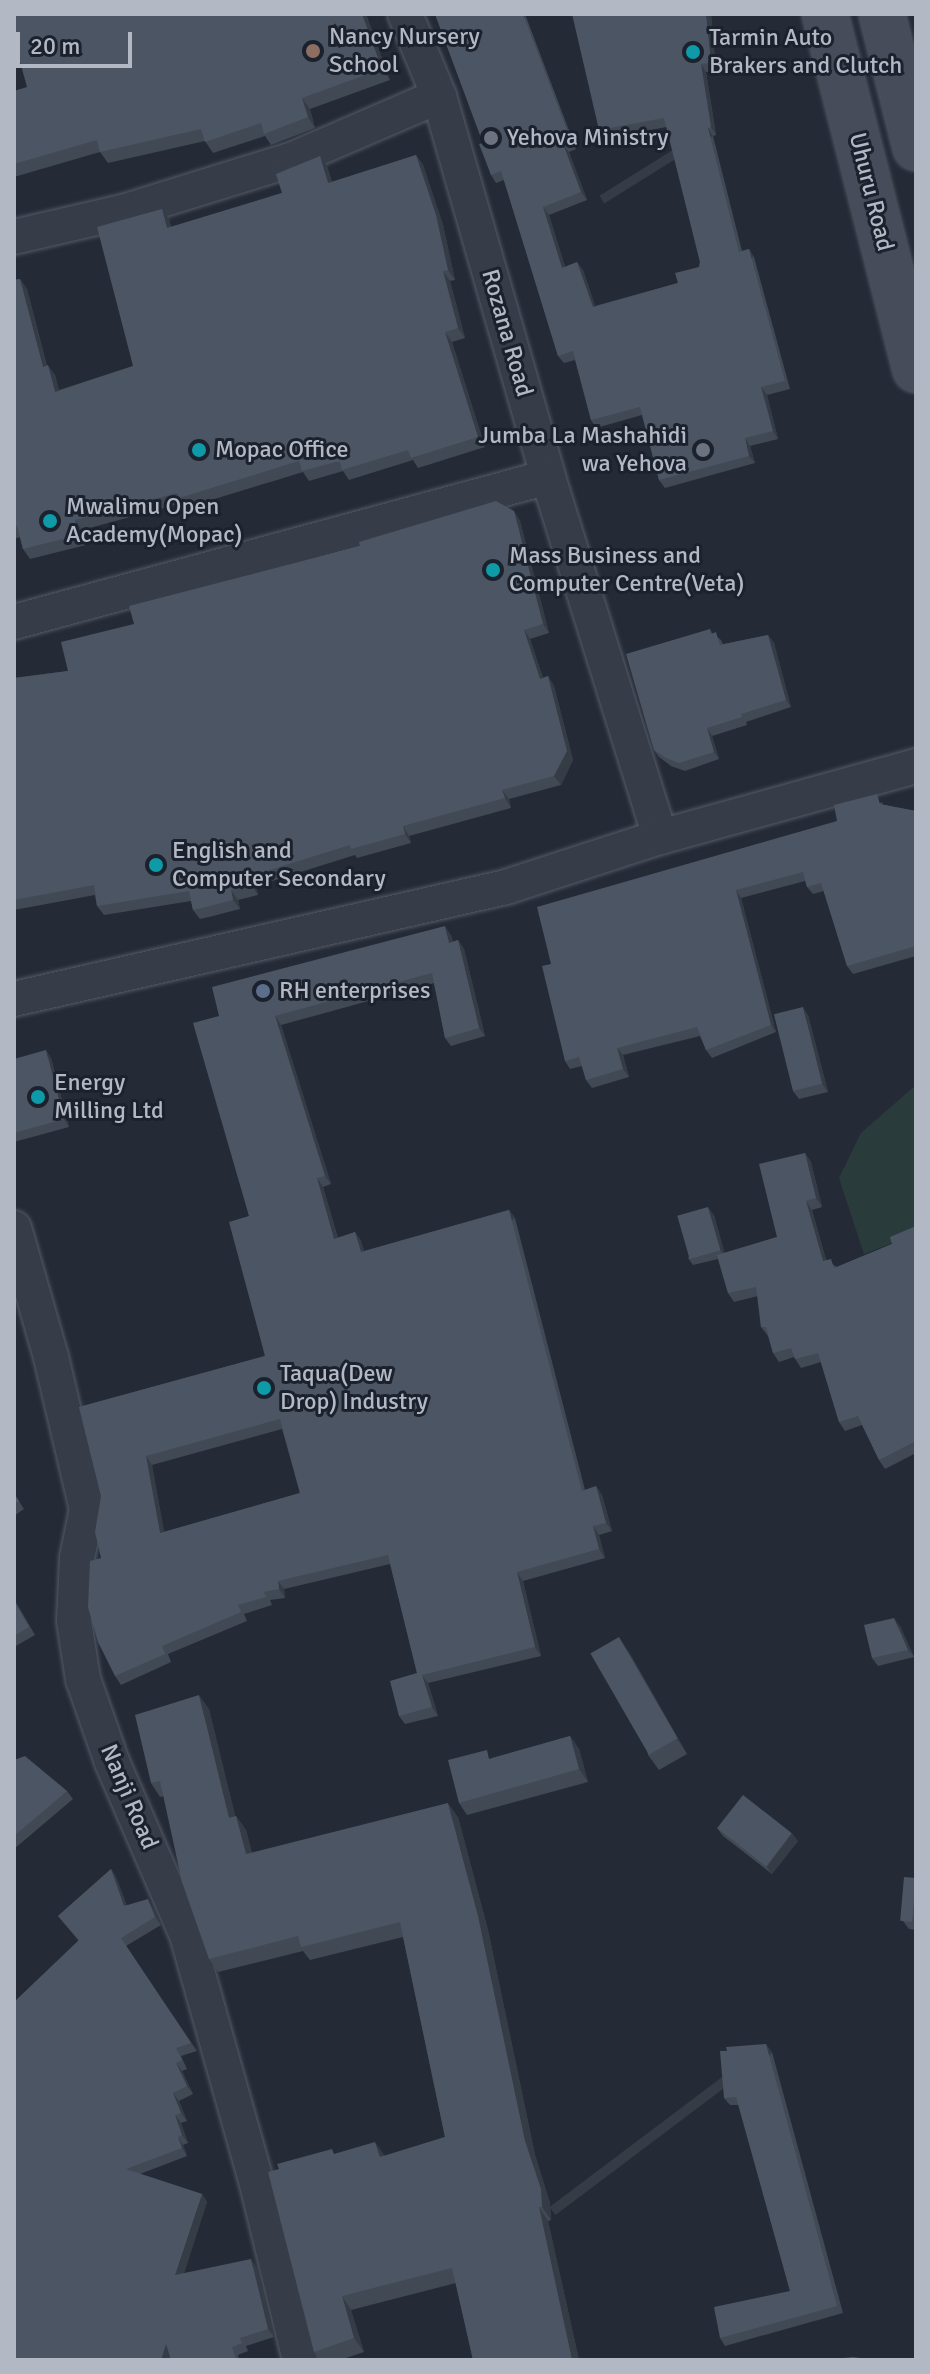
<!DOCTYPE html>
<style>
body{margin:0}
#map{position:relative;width:930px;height:2374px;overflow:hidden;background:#242b37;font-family:Signika,sans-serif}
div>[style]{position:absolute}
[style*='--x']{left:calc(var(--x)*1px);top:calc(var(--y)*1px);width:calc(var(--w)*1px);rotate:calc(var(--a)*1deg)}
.green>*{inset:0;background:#2a3b3c}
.roads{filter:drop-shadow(0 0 2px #555b66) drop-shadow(0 0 2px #555b66)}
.minor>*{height:34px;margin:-17px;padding:0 17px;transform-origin:17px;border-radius:17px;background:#373d48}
.secondary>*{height:44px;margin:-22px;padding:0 22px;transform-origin:22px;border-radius:22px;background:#464c5a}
.wall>*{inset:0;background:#414955}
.shaded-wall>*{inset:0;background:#353c45;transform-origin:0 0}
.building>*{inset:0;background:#4c5563;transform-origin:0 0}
.dots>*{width:22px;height:22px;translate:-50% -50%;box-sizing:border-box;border:4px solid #1c222d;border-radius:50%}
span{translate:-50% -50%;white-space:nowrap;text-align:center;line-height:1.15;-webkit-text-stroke:6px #1c222d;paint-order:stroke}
.poi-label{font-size:24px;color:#b2b8c4}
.left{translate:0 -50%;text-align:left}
.right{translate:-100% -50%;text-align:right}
.street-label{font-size:24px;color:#b2b8c4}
.frame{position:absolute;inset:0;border:16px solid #b2b8c4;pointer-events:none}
.scale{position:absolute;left:16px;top:32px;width:116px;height:36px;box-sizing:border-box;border:4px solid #b2b8c4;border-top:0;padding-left:10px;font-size:24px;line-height:28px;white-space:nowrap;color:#b2b8c4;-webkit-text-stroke:6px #1c222d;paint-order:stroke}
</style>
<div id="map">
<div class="green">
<i style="clip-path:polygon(916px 1085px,916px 1234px,864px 1254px,839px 1178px,861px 1133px)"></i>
</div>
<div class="roads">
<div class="minor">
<i style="--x:405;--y:14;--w:89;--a:67.5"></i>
<i style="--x:439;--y:96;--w:396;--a:74"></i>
<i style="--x:548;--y:477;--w:377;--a:72.7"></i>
<i style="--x:14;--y:237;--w:115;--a:-13.1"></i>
<i style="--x:126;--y:211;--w:173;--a:-17.2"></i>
<i style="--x:291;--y:160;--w:161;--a:-23.4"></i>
<i style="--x:14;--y:622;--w:553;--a:-15.19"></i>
<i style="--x:14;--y:999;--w:505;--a:-12.82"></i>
<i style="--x:506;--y:887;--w:162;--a:-18"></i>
<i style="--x:660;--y:837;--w:266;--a:-15.5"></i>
<i style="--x:14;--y:1228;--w:134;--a:74"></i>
<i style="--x:51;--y:1357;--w:156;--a:76.7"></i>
<i style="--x:87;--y:1509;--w:50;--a:101.5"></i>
<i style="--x:77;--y:1558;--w:63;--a:92.7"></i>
<i style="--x:74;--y:1621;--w:59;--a:81.2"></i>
<i style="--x:83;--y:1679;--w:88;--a:70.7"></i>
<i style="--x:112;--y:1762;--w:189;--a:66.6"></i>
<i style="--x:187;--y:1935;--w:259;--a:74.3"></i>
<i style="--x:257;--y:2184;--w:181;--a:76.3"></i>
</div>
<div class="secondary">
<i style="--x:825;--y:14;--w:367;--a:75.7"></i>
<i style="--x:882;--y:14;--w:138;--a:75.8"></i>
</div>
</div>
<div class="wall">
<i style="clip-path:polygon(366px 14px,390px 80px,310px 109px,315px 128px,271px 145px,265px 136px,213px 153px,205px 141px,108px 163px,100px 152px,14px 177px,14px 91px)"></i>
<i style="clip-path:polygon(435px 14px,525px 14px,576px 149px,569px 152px,587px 200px,549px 215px,565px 267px,577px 262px,583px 270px,595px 306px,678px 283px,699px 267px,700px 262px,667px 127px,604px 138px,599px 130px,711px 14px,716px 71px,706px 72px,716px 135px,713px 136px,742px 251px,749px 249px,754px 257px,790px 389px,767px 395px,778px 439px,750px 446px,755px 463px,665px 488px,659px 480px,642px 415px,596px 428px,591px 420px,575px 360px,564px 363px,558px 356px,504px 180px,496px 183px,491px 175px,483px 143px)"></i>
<i style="clip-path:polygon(416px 155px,423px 165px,443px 225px,455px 280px,450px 281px,465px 338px,452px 342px,485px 447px,418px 468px,413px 460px,349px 480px,343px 471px,309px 481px,303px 472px,185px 508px,182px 503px,82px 530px,86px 545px,30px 559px,23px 549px,20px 537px,14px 539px,14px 280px,20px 279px,27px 289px,47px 366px,55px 375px,59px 390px,133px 366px,162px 209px,169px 219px,171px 227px,282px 193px,320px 156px,327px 166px,332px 182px)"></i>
<i style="clip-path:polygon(514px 511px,520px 521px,549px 633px,530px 639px,543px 678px,548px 676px,554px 686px,573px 760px,561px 785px,509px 799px,511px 808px,409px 836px,411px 843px,357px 858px,355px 855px,256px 886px,258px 895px,238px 900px,240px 909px,209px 917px,200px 919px,193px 910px,191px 901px,104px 915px,97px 906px,95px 895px,14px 910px,14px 678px,68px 671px,134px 624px)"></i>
<i style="clip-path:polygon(710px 629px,712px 633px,721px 640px,723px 644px,768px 635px,774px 643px,791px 707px,746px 722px,747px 725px,712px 736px,719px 759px,685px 771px,671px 766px,659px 757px,654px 750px)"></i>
<i style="clip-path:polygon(882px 802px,883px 805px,916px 811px,916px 956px,853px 974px,847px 966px,824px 891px,813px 894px,807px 887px,805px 881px,741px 898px,776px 1032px,712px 1058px,706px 1050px,700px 1036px,623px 1055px,629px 1077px,592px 1088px,586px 1080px,582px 1066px,570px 1069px,565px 1061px,551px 964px,837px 821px)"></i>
<i style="clip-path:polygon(evenodd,451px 935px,453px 942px,458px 940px,464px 949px,485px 1036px,451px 1046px,445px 1038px,434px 983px,281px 1025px,331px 1184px,323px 1187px,338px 1238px,355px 1232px,361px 1241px,364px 1251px,509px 1210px,515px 1218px,585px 1490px,596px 1486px,602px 1495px,612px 1531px,599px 1535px,605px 1558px,523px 1581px,541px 1656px,428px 1683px,438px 1716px,405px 1724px,399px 1716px,417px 1673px,390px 1564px,284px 1589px,285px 1598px,270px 1600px,272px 1605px,244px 1614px,247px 1621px,168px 1654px,171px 1662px,121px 1685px,115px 1676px,101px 1558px,101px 1496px,79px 1407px,265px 1356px,249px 1216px,219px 1016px,451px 935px,282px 1429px,300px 1493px,164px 1532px,152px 1465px,282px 1429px)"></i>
<i style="clip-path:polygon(808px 1015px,828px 1092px,799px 1099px,793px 1091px)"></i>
<i style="clip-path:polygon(51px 1058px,69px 1127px,14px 1142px,14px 1059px)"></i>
<i style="clip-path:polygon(805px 1153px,811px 1162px,822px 1207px,812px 1210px,826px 1260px,837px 1267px,892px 1244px,916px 1226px,916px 1453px,885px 1469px,879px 1460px,862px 1425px,845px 1431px,839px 1422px,821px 1362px,801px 1368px,794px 1357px,779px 1362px,773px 1353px,768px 1336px,761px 1327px,758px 1296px,734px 1302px,728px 1293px,718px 1259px,693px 1265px,688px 1258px,714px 1215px,724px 1253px,777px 1237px)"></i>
<i style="clip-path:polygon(14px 1493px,24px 1509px,14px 1516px)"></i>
<i style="clip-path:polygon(14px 1599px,35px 1635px,14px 1647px)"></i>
<i style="clip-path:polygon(900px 1626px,914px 1657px,878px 1666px,872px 1658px)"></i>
<i style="clip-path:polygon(629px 1652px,687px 1754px,659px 1770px,648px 1755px)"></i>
<i style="clip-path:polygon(209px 1709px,235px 1816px,236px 1816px,246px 1830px,252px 1853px,458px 1817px,488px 1930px,535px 2155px,550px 2203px,551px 2220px,548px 2221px,579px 2360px,473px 2360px,456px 2283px,351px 2310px,364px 2352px,340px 2360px,320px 2360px,314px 2352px,336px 2153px,385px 2156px,445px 2137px,403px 1937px,310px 1960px,303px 1951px,218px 1972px,209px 1959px,164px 1796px,160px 1797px,151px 1783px)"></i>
<i style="clip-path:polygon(570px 1736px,579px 1749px,588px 1782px,467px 1815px,459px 1803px,492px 1758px)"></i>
<i style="clip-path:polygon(14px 1757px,15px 1760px,67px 1791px,73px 1799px,14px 1849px)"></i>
<i style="clip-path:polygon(717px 1828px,798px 1841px,772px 1874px,723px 1836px)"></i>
<i style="clip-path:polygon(111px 1869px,116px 1877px,127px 1906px,153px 1907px,161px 1925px,126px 1946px,197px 2051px,181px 2056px,187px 2069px,182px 2071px,193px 2094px,179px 2101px,187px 2121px,181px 2123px,188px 2143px,183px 2145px,187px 2156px,140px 2174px,202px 2194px,207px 2202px,184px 2273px,257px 2267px,274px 2337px,246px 2346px,248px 2351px,238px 2355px,239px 2360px,171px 2360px,170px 2357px,169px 2360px,14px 2360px,78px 1940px,58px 1916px)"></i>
<i style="clip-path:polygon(916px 1878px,916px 1930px,909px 1929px,903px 1921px)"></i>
<i style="clip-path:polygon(772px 2052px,843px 2313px,725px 2346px,720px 2338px,790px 2291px,739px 2105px,730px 2105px,724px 2098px)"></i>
</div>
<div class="shaded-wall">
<i style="clip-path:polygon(362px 14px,366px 14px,390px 80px,382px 69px)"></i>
<i style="left:523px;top:14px;width:2px;height:136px"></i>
<i style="clip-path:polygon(706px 14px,711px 14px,716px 71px,711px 63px)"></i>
<i style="clip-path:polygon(701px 64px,706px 72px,716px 135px,711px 127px)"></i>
<i style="clip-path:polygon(302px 98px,310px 109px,315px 128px,308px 117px)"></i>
<i style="left:708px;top:128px;width:9px;height:128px;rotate:58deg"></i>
<i style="clip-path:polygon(563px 144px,569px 152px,587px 200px,581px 192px)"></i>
<i style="clip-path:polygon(416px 155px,423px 165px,443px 225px,455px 280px,448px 270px)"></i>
<i style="clip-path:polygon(320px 156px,327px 166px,335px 193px,328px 183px)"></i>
<i style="clip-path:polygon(543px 207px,549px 215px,568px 276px,562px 268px)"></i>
<i style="clip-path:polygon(162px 209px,169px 219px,174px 238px,167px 228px)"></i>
<i style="left:749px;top:249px;width:9px;height:137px;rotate:58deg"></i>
<i style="clip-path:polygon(577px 262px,583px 270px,598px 314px,593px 307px)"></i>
<i style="clip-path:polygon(443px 271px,450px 281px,465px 338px,458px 328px)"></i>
<i style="clip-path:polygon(20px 279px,27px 289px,49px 376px,43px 367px)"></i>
<i style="clip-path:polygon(445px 332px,452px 342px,485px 447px,478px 437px)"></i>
<i style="clip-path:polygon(48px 365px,55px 375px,62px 401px,55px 392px)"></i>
<i style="clip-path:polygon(761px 387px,767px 395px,778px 439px,773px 431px)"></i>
<i style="clip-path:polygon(745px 438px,750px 446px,755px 463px,749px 456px)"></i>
<i style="clip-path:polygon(514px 511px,520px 521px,549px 633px,543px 624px)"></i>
<i style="clip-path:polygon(75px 520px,82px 530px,86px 545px,79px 535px)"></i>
<i style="clip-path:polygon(524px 630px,530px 639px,546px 688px,540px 679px)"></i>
<i style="clip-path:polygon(768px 635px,774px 643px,791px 707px,786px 700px)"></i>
<i style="clip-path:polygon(548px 676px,554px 686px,573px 760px,561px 785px,554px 776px)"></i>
<i style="clip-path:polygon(707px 728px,712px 736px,719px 759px,714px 752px)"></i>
<i style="clip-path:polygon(502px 790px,509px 799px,511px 808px,505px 798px)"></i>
<i style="clip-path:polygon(403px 826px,409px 836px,411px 843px,405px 834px)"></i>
<i style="clip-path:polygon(250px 876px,256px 886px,258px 895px,252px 886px)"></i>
<i style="clip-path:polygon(231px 890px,238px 900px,240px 909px,233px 900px)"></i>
<i style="clip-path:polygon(736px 890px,741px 898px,776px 1032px,771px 1025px)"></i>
<i style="clip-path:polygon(445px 926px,451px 935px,455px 951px,449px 943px)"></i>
<i style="clip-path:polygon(458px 940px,464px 949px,485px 1036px,479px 1028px)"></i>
<i style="clip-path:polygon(803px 1007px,808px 1015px,828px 1092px,822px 1084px)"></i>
<i style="clip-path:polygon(275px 1016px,281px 1025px,331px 1184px,325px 1176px)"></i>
<i style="clip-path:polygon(617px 1048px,623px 1055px,629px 1077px,623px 1069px)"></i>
<i style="clip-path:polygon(46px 1050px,51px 1058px,69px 1127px,64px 1119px)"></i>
<i style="clip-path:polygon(805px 1153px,811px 1162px,822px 1207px,816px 1198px)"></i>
<i style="clip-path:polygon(317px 1178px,323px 1187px,340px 1247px,334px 1239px)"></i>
<i style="clip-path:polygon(806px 1201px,812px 1210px,829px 1270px,823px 1261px)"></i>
<i style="clip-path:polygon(708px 1207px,714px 1215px,726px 1257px,720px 1250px)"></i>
<i style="left:509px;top:1210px;width:10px;height:290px;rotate:53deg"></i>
<i style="clip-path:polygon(355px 1232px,361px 1241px,367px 1261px,361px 1252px)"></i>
<i style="clip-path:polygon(146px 1456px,152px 1465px,166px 1542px,160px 1533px)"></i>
<i style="clip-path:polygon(596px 1486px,602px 1495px,612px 1531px,606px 1523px)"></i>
<i style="clip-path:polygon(593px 1526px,599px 1535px,605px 1558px,599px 1549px)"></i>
<i style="clip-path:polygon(517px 1572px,523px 1581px,541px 1656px,535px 1647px)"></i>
<i style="clip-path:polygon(278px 1581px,284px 1589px,285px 1598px,279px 1589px)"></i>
<i style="clip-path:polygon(894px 1618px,900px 1626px,914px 1657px,908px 1650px)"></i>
<i style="clip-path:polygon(619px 1637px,629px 1652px,687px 1754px,677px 1739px)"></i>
<i style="clip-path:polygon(422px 1675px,428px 1683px,438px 1716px,432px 1707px)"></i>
<i style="clip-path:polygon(199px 1695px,209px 1709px,239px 1831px,229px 1818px)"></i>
<i style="clip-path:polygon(570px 1736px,579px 1749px,588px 1782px,579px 1769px)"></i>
<i style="clip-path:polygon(448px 1803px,458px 1817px,488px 1930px,535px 2155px,550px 2203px,551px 2220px,542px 2207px,525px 2141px)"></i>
<i style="clip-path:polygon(236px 1816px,246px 1830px,255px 1868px,246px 1854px)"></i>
<i style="clip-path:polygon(792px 1833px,798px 1841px,772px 1874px,767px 1867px)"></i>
<i style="clip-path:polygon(111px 1869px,116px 1877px,130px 1914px,124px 1906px)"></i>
<i style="clip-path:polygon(148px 1899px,153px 1907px,161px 1925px,155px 1917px)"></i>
<i style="left:766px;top:2044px;width:10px;height:271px;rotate:53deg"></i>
<i style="clip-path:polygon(176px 2063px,182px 2071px,193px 2094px,187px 2086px)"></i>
<i style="clip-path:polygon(173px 2093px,179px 2101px,187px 2121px,181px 2113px)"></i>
<i style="clip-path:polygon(175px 2115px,181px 2123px,188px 2143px,182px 2135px)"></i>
<i style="clip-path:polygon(178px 2137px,183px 2145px,187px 2156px,182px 2148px)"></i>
<i style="clip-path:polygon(375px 2142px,385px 2156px,380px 2157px)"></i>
<i style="clip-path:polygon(202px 2194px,207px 2202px,181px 2283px,175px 2275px)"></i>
<i style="clip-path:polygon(539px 2207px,548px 2221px,579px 2360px,572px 2360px)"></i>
<i style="clip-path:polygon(251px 2259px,257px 2267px,274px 2337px,268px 2329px)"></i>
<i style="clip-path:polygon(342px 2296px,351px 2310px,364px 2352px,354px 2338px)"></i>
<i style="clip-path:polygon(166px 2344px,172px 2352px,169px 2360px,161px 2360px)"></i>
</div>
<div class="building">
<i style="clip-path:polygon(14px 14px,362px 14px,382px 69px,302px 98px,308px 117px,264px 134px,261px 123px,205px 142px,201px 129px,100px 152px,97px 140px,14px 164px,14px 91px,27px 87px,14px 40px)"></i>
<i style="clip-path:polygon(435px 14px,523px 14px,571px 141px,563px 144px,581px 192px,543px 207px,562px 268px,577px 262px,593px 307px,678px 283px,675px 273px,699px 267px,700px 262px,664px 118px,599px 130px,572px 14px,706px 14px,711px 63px,701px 64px,711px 127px,708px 128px,739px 252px,749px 249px,785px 381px,761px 387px,773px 431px,745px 438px,749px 456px,659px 480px,640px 407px,591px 420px,573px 351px,558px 356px,501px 171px,491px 175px,479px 144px,483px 143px)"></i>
<i style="clip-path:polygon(416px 155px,436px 215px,448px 270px,443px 271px,458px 328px,445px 332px,478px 437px,411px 458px,408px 450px,342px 470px,340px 462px,336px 462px,302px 471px,299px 461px,179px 498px,177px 493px,75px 520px,79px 535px,23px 549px,17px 526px,14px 527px,14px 280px,20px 279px,43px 367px,48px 365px,55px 392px,133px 366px,97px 227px,162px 209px,167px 228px,282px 193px,276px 174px,320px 156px,328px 183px)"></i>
<i style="clip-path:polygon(496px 501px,514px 511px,543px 624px,524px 630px,540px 679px,548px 676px,567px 751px,554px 776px,502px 790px,505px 798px,403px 826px,405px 834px,351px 849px,350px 845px,250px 876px,252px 886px,231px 890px,233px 900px,202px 908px,193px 910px,189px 891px,97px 906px,94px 885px,14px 900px,14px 678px,68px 671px,61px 642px,134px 624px,129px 606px,360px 546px,359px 542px)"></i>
<i style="clip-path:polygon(710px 629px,711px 634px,716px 632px,720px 645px,768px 635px,786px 700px,741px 714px,742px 717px,707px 728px,714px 752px,679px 763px,666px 758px,654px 750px,626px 654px)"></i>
<i style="clip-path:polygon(877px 794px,880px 804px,916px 811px,916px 946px,847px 966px,821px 883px,807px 887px,803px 872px,736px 890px,771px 1025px,706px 1050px,697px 1027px,617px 1048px,623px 1069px,586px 1080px,579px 1057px,565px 1061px,542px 966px,551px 964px,537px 907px,837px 821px,834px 805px)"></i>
<i style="clip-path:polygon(evenodd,445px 926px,449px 943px,458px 940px,479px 1028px,445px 1038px,432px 973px,275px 1016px,325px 1176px,317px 1178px,334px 1239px,355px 1232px,361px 1252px,509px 1210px,582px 1491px,596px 1486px,606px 1523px,593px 1526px,599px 1549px,517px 1572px,535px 1647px,422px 1675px,432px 1707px,399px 1716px,390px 1681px,417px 1673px,388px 1555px,278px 1581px,279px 1589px,264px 1592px,266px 1597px,238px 1605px,241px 1612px,162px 1646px,165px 1654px,115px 1676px,98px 1642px,88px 1607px,90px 1561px,101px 1558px,95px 1532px,101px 1496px,79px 1407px,265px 1356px,229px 1222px,249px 1216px,193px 1023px,219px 1016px,212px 987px,445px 926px,280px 1419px,300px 1493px,160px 1533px,146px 1456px,280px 1419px)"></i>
<i style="left:803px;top:1007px;width:79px;height:30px;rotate:76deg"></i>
<i style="clip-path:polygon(46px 1050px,64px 1119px,14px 1133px,14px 1059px)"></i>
<i style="clip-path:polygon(805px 1153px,816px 1198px,806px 1201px,823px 1261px,831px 1259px,834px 1268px,892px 1244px,890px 1237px,916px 1226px,916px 1441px,879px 1460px,858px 1416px,839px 1422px,818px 1353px,795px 1359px,791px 1348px,773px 1353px,766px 1327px,761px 1327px,756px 1287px,728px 1293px,717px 1255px,777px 1237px,759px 1164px)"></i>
<i style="left:708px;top:1207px;width:45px;height:32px;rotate:74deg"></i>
<i style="clip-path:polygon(14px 1494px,19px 1501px,14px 1504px)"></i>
<i style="clip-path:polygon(14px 1601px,29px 1627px,14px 1636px)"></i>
<i style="clip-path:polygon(894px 1618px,908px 1650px,872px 1658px,864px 1625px)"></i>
<i style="left:619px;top:1637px;width:117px;height:33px;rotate:60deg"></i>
<i style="clip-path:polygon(199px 1695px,229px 1818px,236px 1816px,246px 1854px,448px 1803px,478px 1916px,525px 2141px,541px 2189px,542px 2207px,539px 2207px,572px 2360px,473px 2360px,452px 2268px,342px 2296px,354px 2338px,314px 2352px,268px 2172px,279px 2169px,277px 2164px,332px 2149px,334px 2154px,375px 2142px,380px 2157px,445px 2137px,400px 1922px,301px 1947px,298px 1936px,209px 1959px,182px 1882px,160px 1781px,151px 1783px,135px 1715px)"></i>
<i style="clip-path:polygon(570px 1736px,579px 1769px,459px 1803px,448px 1760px,487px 1750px,489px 1759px)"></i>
<i style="clip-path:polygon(25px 1756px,67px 1791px,14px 1836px,14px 1760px)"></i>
<i style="left:743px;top:1795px;width:62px;height:42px;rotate:38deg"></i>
<i style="clip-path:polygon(111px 1869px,124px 1906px,148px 1899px,155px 1917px,121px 1938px,191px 2043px,176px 2048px,182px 2060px,176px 2063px,187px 2086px,173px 2093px,181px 2113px,175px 2115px,182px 2135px,178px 2137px,182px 2148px,126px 2169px,202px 2194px,175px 2275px,251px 2259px,268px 2329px,240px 2338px,242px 2343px,232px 2347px,236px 2360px,171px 2360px,166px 2344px,161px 2360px,14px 2360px,14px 2002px,79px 1940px,58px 1916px)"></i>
<i style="left:904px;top:1877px;width:12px;height:44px;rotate:5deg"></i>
<i style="clip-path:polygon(766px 2044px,837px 2306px,720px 2338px,714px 2307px,790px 2291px,736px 2097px,724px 2098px,720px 2051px,727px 2051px,726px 2047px)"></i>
<i style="clip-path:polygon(853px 2357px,876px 2360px,823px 2360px)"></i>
</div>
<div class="dots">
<i style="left:313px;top:51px;background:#8d6e63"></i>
<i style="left:693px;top:52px;background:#0f9aa8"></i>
<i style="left:491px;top:138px;background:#6b7280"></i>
<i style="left:199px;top:450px;background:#0f9aa8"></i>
<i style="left:703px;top:450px;background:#6b7280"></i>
<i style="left:50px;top:521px;background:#0f9aa8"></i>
<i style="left:493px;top:570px;background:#0f9aa8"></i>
<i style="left:156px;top:865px;background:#0f9aa8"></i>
<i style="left:263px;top:991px;background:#5c6f8a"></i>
<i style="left:38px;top:1097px;background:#0f9aa8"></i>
<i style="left:264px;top:1388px;background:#0f9aa8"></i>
</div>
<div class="poi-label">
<span class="left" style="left:329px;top:51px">Nancy Nursery<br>School</span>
<span class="left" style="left:709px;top:52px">Tarmin Auto<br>Brakers and Clutch</span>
<span class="left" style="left:507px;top:138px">Yehova Ministry</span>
<span class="right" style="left:687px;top:450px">Jumba La Mashahidi<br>wa Yehova</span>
<span class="left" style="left:215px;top:450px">Mopac Office</span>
<span class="left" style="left:66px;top:521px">Mwalimu Open<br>Academy(Mopac)</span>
<span class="left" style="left:509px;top:570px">Mass Business and<br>Computer Centre(Veta)</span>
<span class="left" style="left:172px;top:865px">English and<br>Computer Secondary</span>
<span class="left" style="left:279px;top:991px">RH enterprises</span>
<span class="left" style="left:54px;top:1097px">Energy<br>Milling Ltd</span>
<span class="left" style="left:280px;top:1388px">Taqua(Dew<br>Drop) Industry</span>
</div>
<div class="street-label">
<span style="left:871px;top:192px;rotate:76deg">Uhuru Road</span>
<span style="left:507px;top:333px;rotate:74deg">Rozana Road</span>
<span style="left:129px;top:1797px;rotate:67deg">Nanji Road</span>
</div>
<div class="frame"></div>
<div class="scale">20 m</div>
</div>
